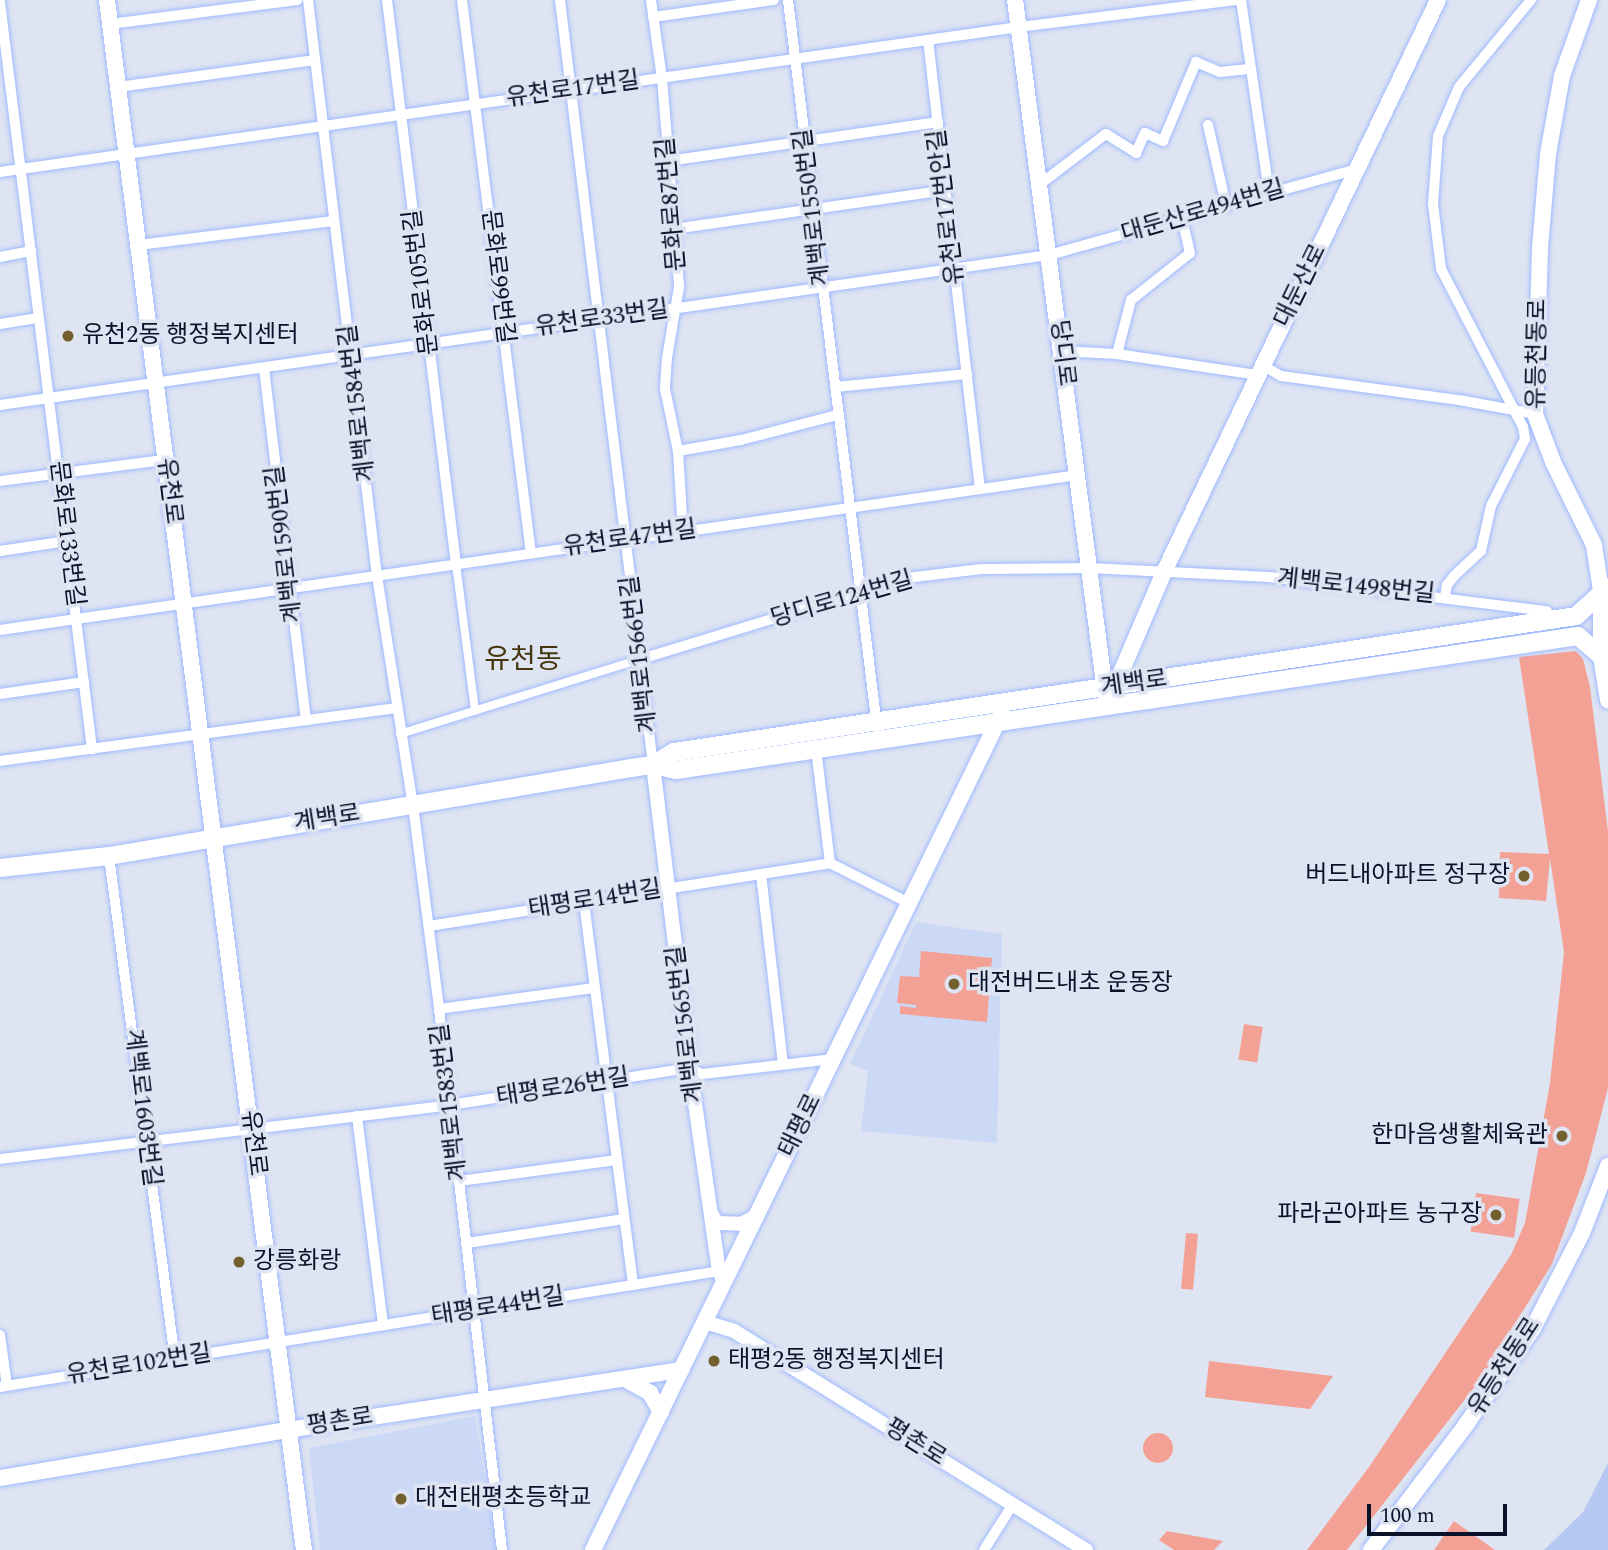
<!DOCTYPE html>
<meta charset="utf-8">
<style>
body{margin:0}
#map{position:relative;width:1608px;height:1550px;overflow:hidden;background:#dee4f2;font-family:Spectral,"Noto Sans KR",serif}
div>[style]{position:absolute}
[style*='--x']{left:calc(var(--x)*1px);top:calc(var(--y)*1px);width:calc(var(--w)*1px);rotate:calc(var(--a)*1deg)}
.built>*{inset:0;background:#cbd8f6}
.green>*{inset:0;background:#f4a195;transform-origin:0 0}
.round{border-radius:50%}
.water>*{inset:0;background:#b6c7f2}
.roads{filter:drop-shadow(0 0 2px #a1bafe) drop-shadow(0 0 2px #a1bafe)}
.pedestrian>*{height:8px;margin:-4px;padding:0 4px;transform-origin:4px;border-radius:4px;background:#fff}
.minor>*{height:10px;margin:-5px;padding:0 5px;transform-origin:5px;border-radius:5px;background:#fff}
.tertiary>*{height:14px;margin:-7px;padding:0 7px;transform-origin:7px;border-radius:7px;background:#fff}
.secondary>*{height:16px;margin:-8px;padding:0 8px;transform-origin:8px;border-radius:8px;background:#fff}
.primary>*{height:18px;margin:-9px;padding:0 9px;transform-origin:9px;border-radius:9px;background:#fff}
.dots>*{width:19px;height:19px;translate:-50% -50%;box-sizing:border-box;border:4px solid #dee4f2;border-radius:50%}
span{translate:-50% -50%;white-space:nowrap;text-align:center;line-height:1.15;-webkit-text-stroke:7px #dee4f2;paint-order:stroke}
.street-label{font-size:24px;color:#0a122a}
.poi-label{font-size:24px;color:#0a122a}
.left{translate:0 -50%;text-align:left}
.right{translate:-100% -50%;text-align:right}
.quarter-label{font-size:28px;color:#45360d}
.scale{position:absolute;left:1367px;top:1504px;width:140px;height:32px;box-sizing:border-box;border:4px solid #0a122a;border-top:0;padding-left:9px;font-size:21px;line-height:24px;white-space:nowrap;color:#0a122a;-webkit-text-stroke:5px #dee4f2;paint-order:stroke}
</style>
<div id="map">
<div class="built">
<i style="clip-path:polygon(916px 922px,1002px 934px,997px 1143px,861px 1131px,868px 1071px,850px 1064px)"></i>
<i style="clip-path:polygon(475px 1416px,496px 1550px,320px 1550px,309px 1448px)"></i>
</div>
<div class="green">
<i style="clip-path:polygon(1576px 651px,1583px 659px,1590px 687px,1608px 831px,1608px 1088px,1586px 1173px,1552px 1264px,1481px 1379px,1347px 1550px,1307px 1550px,1369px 1467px,1511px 1255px,1525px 1223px,1550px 1083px,1564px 952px,1550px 859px,1546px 901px,1499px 898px,1500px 852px,1549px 854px,1519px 657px)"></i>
<i style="clip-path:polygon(921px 951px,992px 958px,987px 1022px,900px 1014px,900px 1006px,916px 1008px,916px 1005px,897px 1003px,900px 976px,919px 977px)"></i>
<i style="left:1244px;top:1024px;width:19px;height:36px;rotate:9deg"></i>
<i style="left:1476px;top:1193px;width:44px;height:39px;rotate:8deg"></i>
<i style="left:1186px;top:1233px;width:12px;height:56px;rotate:5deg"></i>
<i style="clip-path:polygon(1209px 1361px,1333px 1376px,1310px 1409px,1205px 1397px)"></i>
<i class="round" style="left:1143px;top:1433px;width:30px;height:30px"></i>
<i style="clip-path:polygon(1454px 1521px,1495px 1550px,1434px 1550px)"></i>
<i style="clip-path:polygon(1167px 1531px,1223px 1541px,1214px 1550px,1174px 1550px,1159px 1540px)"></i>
</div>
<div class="water">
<i style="clip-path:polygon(1608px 1463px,1608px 1550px,1544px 1550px,1583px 1512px)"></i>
</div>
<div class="roads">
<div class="pedestrian">
<i style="--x:456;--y:564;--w:148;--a:82.6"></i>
<i style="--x:400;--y:734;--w:252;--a:-17.3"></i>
</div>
<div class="minor">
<i style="--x:308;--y:0;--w:580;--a:83.17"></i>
<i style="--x:377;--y:576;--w:232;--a:81.1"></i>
<i style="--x:413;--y:805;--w:206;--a:82.7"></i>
<i style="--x:439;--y:1009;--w:545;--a:83.36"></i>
<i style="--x:387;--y:0;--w:568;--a:83.03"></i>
<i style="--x:462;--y:0;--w:558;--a:82.9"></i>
<i style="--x:560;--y:0;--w:771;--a:83.07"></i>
<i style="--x:651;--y:0;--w:79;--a:82"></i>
<i style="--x:662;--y:78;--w:210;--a:85.3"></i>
<i style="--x:679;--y:287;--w:72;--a:99.6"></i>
<i style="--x:667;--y:358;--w:31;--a:94"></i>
<i style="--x:665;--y:389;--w:63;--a:78.2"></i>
<i style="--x:678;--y:451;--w:81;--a:86.5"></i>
<i style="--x:788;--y:0;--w:732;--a:83.02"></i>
<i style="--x:1241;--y:0;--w:195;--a:81.7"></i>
<i style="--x:0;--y:2;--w:753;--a:82.98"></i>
<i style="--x:653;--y:17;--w:122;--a:-8"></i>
<i style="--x:110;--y:24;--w:189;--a:-7.3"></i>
<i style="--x:928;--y:40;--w:452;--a:83.4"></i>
<i style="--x:118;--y:87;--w:199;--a:-7.8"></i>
<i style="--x:1208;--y:125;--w:82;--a:77.3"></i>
<i style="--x:668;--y:161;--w:273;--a:-8.2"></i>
<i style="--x:0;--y:172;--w:1029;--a:-8.1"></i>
<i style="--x:1019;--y:27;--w:218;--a:-7.1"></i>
<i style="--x:1039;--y:185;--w:84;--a:-37.3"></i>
<i style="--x:1106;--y:134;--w:36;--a:32"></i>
<i style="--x:1136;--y:153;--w:22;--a:-66"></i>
<i style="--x:1145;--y:133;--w:20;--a:24"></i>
<i style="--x:1163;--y:141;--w:86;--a:-67.3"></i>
<i style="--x:1196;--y:62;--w:26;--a:23"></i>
<i style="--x:1220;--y:72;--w:31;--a:-6"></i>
<i style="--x:673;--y:229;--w:276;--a:-8.1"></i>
<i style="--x:138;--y:245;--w:197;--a:-7"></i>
<i style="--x:0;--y:257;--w:32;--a:-11"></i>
<i style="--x:0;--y:324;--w:39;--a:-9"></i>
<i style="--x:1061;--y:351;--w:56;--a:3.1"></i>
<i style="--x:1117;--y:354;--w:143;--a:8.5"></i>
<i style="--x:1117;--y:354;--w:56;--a:-75.5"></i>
<i style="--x:1131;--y:300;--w:75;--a:-38.5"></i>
<i style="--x:1190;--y:253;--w:37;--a:-103"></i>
<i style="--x:1262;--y:365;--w:22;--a:30"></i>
<i style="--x:1281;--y:376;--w:180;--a:7.7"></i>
<i style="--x:1459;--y:400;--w:77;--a:10.4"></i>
<i style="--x:264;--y:368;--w:355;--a:83.2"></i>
<i style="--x:835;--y:387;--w:133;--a:-5.6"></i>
<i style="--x:0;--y:405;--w:1060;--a:-8.14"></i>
<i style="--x:1049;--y:255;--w:320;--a:-15.6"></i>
<i style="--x:678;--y:451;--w:64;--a:-9.9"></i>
<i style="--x:741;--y:440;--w:100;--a:-14.5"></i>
<i style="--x:0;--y:481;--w:166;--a:-7.3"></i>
<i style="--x:0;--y:551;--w:68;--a:-8.5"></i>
<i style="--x:1445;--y:597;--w:12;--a:-81"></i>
<i style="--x:1447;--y:585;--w:11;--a:-52"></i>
<i style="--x:1454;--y:576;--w:37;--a:-43"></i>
<i style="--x:1481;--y:551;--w:46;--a:-77.5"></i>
<i style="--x:1491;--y:506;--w:75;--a:-63.1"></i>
<i style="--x:1525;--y:439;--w:12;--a:-99"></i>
<i style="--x:1523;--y:427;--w:178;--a:-117.4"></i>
<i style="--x:1441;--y:269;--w:65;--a:-97"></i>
<i style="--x:1433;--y:204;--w:68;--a:-85.8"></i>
<i style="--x:1438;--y:136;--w:53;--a:-66.8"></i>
<i style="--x:1459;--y:87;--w:113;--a:-50.4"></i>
<i style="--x:0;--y:630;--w:1089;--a:-8.18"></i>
<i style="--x:641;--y:659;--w:277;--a:-17"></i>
<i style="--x:906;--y:578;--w:76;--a:-6.8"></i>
<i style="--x:981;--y:569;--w:109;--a:-0.5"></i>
<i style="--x:1090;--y:568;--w:179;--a:2.9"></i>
<i style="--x:1269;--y:577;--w:280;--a:7"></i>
<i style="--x:0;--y:694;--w:85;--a:-8.1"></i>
<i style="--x:816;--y:749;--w:115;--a:83"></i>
<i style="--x:0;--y:761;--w:401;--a:-7.6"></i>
<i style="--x:109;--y:856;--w:508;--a:82.54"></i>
<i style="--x:761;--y:874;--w:190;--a:83.4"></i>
<i style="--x:584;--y:902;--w:386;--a:82.7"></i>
<i style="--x:429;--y:926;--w:406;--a:-8.9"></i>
<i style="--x:830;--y:863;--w:89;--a:26.9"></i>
<i style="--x:439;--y:1009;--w:157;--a:-7.7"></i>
<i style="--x:357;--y:1116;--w:211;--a:82.9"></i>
<i style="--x:0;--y:1159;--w:453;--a:-6.8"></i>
<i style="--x:450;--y:1105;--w:243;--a:-8.8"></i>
<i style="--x:690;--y:1068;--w:13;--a:27"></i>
<i style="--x:702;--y:1074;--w:132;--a:-6.5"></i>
<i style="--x:459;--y:1181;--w:159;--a:-7.6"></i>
<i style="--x:467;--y:1243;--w:159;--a:-8.7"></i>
<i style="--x:0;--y:1335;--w:51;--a:82.2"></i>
<i style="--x:0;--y:1387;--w:728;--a:-9.16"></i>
<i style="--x:984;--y:1550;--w:54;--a:-57.8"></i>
</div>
<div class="tertiary">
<i style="--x:653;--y:765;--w:305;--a:83"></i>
<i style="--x:690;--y:1068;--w:205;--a:81.9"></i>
<i style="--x:719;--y:1271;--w:12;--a:66"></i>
<i style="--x:711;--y:1213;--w:12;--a:59"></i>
<i style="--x:717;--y:1223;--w:24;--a:2"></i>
<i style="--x:741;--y:1224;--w:18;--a:-27"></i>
<i style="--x:705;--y:1322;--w:30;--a:17"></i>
<i style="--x:734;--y:1331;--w:415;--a:31.9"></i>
</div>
<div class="secondary">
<i style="--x:107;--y:0;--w:1562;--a:82.76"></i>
<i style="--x:1015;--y:0;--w:705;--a:82.58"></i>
<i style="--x:1589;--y:0;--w:81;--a:109.6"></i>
<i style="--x:1562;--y:76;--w:79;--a:100.2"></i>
<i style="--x:1548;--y:154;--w:94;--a:94.9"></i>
<i style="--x:1540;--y:248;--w:166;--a:91.7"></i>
<i style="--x:1535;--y:414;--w:51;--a:69.4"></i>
<i style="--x:1553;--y:462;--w:93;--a:63.7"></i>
<i style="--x:1594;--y:545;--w:47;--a:81.3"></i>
<i style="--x:1601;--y:591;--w:65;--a:90"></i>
<i style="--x:1601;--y:656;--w:45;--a:81"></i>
<i style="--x:1107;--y:705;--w:145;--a:-66.8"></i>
<i style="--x:1164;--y:572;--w:634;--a:-64.4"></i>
<i style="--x:625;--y:1379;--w:29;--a:29"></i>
<i style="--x:650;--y:1393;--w:22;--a:60"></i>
<i style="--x:0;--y:1478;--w:292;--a:-9.5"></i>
<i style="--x:288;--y:1430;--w:398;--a:-8.7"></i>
<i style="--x:593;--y:1550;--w:932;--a:-63.96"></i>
<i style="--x:1371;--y:1550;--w:156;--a:-52.8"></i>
<i style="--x:1465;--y:1426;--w:119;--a:-55.2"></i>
<i style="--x:1533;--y:1328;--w:107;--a:-62.7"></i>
<i style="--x:1582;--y:1233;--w:72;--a:-68.8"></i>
</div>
<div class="primary">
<i style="--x:653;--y:765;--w:25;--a:-32"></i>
<i style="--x:674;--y:752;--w:912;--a:-8.57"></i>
<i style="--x:1576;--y:616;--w:43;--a:-42.2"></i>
<i style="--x:0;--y:868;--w:110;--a:-6.3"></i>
<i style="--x:109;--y:856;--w:529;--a:-9.57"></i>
<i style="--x:631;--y:768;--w:22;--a:-8"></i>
<i style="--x:653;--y:765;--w:24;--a:12"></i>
<i style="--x:676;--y:770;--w:912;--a:-8.45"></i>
<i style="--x:1578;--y:636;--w:40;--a:41"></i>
</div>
</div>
<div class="dots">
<i style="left:68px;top:336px;background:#74602f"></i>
<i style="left:1524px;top:876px;background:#74602f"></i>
<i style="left:954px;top:984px;background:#74602f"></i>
<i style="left:1562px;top:1136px;background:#74602f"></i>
<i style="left:1496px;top:1215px;background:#74602f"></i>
<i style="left:239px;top:1262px;background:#74602f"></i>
<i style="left:714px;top:1361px;background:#74602f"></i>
<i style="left:401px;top:1499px;background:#74602f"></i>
</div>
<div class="street-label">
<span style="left:573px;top:90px;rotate:-8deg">유천로17번길</span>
<span style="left:672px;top:204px;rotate:-95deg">문화로87번길</span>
<span style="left:813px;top:207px;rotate:-97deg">계백로1550번길</span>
<span style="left:947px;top:207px;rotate:-97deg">유천로17번안길</span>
<span style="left:1203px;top:212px;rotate:-16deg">대둔산로494번길</span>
<span style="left:497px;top:277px;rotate:83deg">문화로99번길</span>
<span style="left:422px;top:282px;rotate:-97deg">문화로105번길</span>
<span style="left:1301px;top:286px;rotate:-64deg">대둔산로</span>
<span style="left:602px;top:319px;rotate:-8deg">유천로33번길</span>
<span style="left:1062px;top:353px;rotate:83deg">당디로</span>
<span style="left:1538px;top:354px;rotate:-89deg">유등천동로</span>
<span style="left:358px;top:403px;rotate:-97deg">계백로1584번길</span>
<span style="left:169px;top:491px;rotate:83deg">유천로</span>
<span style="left:66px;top:534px;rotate:83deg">문화로133번길</span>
<span style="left:630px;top:539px;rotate:-8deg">유천로47번길</span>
<span style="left:285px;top:544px;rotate:-97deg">계백로1590번길</span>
<span style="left:1356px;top:587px;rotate:6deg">계백로1498번길</span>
<span style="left:842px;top:600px;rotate:-16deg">당디로124번길</span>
<span style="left:640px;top:654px;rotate:-97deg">계백로1566번길</span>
<span style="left:1134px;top:684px;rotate:-8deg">계백로</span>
<span style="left:327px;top:819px;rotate:-9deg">계백로</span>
<span style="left:595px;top:900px;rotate:-9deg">태평로14번길</span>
<span style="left:686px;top:1024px;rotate:-97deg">계백로1565번길</span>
<span style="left:563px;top:1088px;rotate:-9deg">태평로26번길</span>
<span style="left:450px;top:1102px;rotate:-97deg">계백로1583번길</span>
<span style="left:142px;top:1108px;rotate:83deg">계백로1603번길</span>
<span style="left:801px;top:1126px;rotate:-64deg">태평로</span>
<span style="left:253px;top:1143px;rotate:83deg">유천로</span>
<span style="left:498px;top:1307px;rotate:-9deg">태평로44번길</span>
<span style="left:139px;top:1365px;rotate:-9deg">유천로102번길</span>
<span style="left:1505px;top:1367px;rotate:-57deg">유등천동로</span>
<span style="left:340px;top:1422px;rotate:-9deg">평촌로</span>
<span style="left:915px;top:1443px;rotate:32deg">평촌로</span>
</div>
<div class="poi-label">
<span class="left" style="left:82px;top:336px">유천2동 행정복지센터</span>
<span class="right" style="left:1510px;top:876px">버드내아파트 정구장</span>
<span class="left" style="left:968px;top:984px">대전버드내초 운동장</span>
<span class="right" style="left:1548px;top:1136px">한마음생활체육관</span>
<span class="right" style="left:1482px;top:1215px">파라곤아파트 농구장</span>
<span class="left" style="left:253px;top:1262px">강릉화랑</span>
<span class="left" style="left:728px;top:1361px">태평2동 행정복지센터</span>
<span class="left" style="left:415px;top:1499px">대전태평초등학교</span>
</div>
<div class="quarter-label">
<span style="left:523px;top:660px">유천동</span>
</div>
<div class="scale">100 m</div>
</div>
